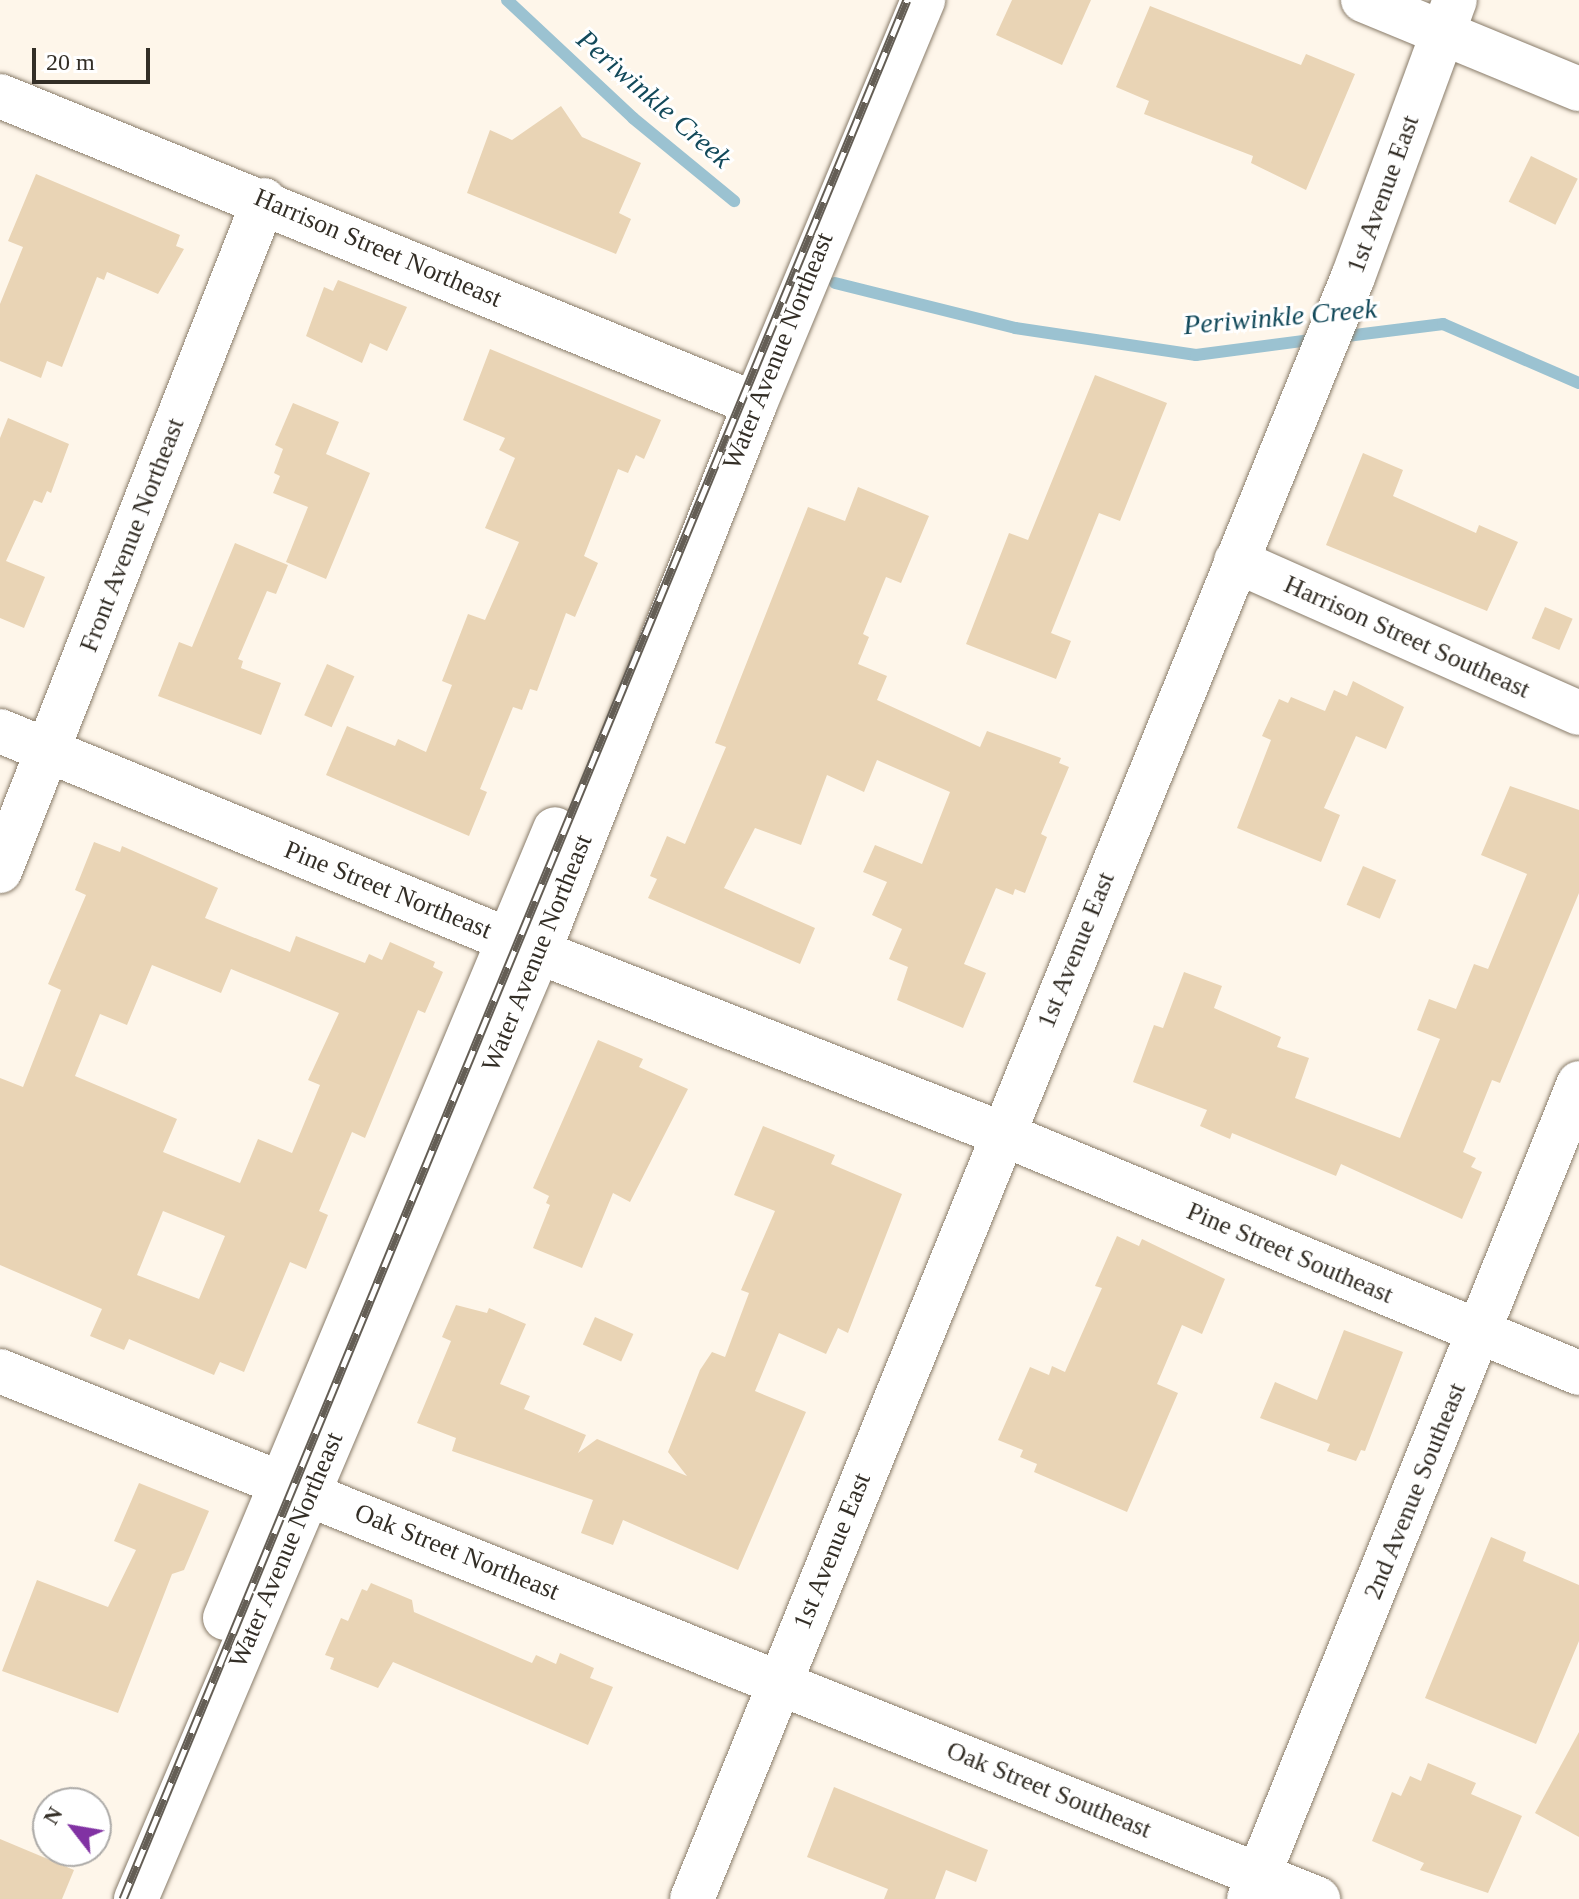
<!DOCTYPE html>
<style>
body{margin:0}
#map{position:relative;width:1579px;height:1899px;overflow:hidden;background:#fef6ea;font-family:"Times New Roman",serif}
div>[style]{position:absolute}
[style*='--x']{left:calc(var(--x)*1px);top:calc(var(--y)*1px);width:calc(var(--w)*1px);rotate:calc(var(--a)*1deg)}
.stream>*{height:12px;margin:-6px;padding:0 6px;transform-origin:6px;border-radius:6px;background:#9bc2d1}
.building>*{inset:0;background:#e9d4b5;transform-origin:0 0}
.roads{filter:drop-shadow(0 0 2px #897c6a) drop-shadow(0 0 2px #897c6a)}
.minor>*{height:44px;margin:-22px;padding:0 22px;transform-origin:22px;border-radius:22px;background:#fff}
.rail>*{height:9px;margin-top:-4.5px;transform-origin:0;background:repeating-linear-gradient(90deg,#fff 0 18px,#645e55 0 36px);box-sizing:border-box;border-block:2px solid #645e55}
span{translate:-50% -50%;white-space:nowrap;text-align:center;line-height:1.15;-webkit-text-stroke:6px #fff;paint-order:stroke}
.street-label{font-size:26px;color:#332e26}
.water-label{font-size:28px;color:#12495a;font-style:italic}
.north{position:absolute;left:32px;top:1787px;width:80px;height:80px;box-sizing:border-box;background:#fff;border:2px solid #adaba8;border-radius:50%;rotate:301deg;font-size:22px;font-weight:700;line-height:32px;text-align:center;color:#332e26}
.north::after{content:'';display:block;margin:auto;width:28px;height:36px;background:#8132a3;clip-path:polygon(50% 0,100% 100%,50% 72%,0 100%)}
.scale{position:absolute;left:32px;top:48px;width:118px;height:36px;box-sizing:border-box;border:4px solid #332e26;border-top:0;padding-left:10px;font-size:24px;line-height:28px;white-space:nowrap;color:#332e26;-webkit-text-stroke:6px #fff;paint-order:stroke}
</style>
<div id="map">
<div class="stream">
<i style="--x:507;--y:0;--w:173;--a:43.1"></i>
<i style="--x:633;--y:118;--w:131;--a:39.4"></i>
<i style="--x:835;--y:283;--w:186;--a:14"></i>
<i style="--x:1015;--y:328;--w:183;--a:8.5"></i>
<i style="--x:1196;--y:355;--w:122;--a:-7.5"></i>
<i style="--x:1339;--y:337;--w:105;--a:-7.1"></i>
<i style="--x:1443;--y:324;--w:148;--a:23.5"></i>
</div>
<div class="building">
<i style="clip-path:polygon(1012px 0,1091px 0,1062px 65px,996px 35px)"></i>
<i style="clip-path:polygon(1150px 6px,1301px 65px,1306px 54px,1355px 74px,1306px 190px,1251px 163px,1253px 156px,1144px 114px,1149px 101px,1116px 87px)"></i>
<i style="clip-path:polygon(561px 106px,582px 137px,641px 163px,619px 213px,631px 219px,616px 254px,467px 193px,490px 130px,512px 140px)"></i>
<i style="left:1531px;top:156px;width:52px;height:51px;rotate:26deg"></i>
<i style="clip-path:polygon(36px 174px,180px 235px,176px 246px,184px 249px,158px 294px,107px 272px,104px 280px,97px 277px,62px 367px,47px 361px,41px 378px,0 361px,0 304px,23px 247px,8px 241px)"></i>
<i style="clip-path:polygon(338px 280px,407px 307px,387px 351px,370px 343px,362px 363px,306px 336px,324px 287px,333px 291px)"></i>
<i style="clip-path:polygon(490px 349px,661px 420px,644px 459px,636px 455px,628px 473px,618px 469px,584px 556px,598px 563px,575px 617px,566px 613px,537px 691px,530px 689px,522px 710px,513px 707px,480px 789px,487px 792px,469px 836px,326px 775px,347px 726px,395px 746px,398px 739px,426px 752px,452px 685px,442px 681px,468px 614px,485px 620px,519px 542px,485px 528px,515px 458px,499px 450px,505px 438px,463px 420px)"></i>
<i style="clip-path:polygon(1095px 375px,1167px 403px,1120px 521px,1099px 513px,1051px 633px,1071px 641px,1056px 679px,966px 644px,1009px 533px,1028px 540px)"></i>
<i style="clip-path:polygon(293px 403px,339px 422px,326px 454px,370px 473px,326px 579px,286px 562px,308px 507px,273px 493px,280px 476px,274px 473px,283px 449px,275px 445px)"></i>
<i style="clip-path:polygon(8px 418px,69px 444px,51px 493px,47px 491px,42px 503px,34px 500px,6px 561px,45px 577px,24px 628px,0 618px,0 438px)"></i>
<i style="clip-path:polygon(1363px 453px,1403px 470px,1393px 496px,1476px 533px,1479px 525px,1518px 542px,1487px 611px,1326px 545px)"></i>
<i style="clip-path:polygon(858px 487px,929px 516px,901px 583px,886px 577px,863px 634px,869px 637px,858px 664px,887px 676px,877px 700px,980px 747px,987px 731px,1061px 758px,1059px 763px,1069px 767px,1041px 834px,1047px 837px,1025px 893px,1015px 889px,1013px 895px,996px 888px,964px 964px,986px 973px,963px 1028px,897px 1000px,908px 967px,889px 959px,902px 929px,872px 915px,887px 882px,863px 872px,875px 845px,922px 864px,950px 792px,877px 760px,864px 792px,827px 775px,801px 845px,755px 828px,724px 888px,815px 928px,800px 964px,648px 898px,657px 879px,650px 876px,667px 836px,685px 844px,726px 747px,715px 743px,808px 507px,845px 521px)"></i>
<i style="clip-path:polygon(235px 543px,288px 565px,276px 594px,267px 591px,238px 659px,243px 661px,241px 668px,281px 683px,261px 735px,158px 696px,179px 642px,192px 647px)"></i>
<i style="left:1545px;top:607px;width:30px;height:34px;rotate:23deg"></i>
<i style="left:327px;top:664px;width:30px;height:56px;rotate:24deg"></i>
<i style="clip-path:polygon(1353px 681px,1404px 707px,1386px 749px,1356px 736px,1324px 808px,1340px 815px,1321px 862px,1237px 828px,1271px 740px,1262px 736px,1279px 699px,1288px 703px,1291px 697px,1325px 711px,1334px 690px,1347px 696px)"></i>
<i style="clip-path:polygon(1510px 786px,1579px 810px,1579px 893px,1500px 1083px,1492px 1080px,1463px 1152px,1476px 1158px,1471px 1167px,1482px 1172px,1462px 1219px,1341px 1164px,1336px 1176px,1232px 1133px,1230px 1139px,1200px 1126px,1207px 1110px,1133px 1082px,1154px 1025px,1163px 1028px,1184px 972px,1222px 986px,1214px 1008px,1281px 1037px,1277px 1047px,1309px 1058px,1295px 1098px,1400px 1138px,1440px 1039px,1417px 1030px,1429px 999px,1456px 1009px,1474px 964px,1488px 969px,1527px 874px,1481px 855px)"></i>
<i style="clip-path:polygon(evenodd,94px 842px,120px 852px,122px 846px,218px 888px,205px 918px,290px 952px,296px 936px,365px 963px,369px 954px,382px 960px,390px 942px,435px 962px,433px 967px,443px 972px,425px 1013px,418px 1010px,365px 1138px,352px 1132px,319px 1211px,328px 1215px,306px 1269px,290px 1262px,244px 1372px,220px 1362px,214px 1375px,129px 1339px,124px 1350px,90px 1336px,102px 1309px,0 1265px,0 1078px,23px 1087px,61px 990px,48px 984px,86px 895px,75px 890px,94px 842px,152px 965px,221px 993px,231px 969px,339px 1013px,308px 1080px,320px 1085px,292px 1153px,258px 1139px,240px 1183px,163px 1152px,177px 1119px,75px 1076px,100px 1014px,127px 1025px,152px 965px,94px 842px,163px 1211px,225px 1236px,199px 1299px,137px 1275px,163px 1211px)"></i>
<i style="left:1363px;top:866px;width:36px;height:42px;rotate:23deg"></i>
<i style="clip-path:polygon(598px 1040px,643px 1059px,639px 1067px,688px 1089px,630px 1202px,613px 1193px,582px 1268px,533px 1248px,550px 1205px,546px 1203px,549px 1196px,533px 1188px)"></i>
<i style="clip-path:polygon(763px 1126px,835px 1155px,831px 1164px,902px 1194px,848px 1333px,838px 1328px,826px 1354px,779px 1333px,755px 1391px,806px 1412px,738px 1570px,623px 1520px,613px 1545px,581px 1533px,593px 1500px,452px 1451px,456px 1438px,417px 1423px,451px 1341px,442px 1337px,456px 1305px,487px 1313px,489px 1308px,526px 1324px,500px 1384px,530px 1396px,524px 1409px,586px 1435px,578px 1453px,597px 1439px,687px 1476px,668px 1452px,700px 1370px,712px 1352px,725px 1357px,749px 1293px,741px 1290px,775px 1211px,734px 1195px)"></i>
<i style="clip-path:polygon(1117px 1236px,1139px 1246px,1142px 1239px,1225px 1279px,1202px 1334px,1182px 1325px,1157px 1384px,1178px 1393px,1127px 1512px,1034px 1472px,1037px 1464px,1020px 1457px,1023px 1450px,998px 1440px,1030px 1367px,1049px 1375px,1052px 1366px,1065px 1372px,1102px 1288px,1095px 1286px)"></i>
<i style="left:595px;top:1317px;width:42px;height:30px;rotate:24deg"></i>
<i style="clip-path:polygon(1344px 1330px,1403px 1352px,1365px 1451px,1361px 1450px,1356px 1461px,1327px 1451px,1330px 1444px,1260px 1418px,1275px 1382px,1317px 1400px)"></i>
<i style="clip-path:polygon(139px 1483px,209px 1511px,184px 1570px,172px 1574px,118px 1713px,2px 1671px,37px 1580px,108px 1607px,136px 1550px,114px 1541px)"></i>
<i style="clip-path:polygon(1491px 1537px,1526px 1552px,1523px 1561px,1579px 1585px,1579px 1641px,1536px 1744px,1425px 1698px)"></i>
<i style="clip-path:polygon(371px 1583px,412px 1600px,414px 1612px,532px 1663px,536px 1655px,556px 1664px,560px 1653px,594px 1668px,590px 1678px,613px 1687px,588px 1745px,393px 1662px,378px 1688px,330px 1669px,334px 1658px,325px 1655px,341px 1618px,348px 1621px,362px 1589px,367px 1591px)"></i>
<i style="clip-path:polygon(1579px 1732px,1579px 1837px,1535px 1813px)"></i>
<i style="clip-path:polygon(1428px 1763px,1476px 1783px,1471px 1794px,1522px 1816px,1488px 1893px,1420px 1870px,1424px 1863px,1372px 1841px,1392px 1792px,1401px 1796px,1410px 1776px,1421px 1781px)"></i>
<i style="clip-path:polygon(834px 1787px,988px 1850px,976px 1882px,946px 1870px,935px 1899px,884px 1899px,888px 1889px,807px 1857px)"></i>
<i style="clip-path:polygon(0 1839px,74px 1870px,62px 1899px,0 1899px)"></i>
</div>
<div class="roads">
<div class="minor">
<i style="--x:1363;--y:0;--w:234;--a:22.4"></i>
<i style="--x:0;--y:96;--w:815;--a:22.19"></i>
<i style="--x:1236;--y:561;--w:375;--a:23.9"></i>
<i style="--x:0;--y:731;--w:563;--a:22.33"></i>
<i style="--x:521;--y:945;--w:515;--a:21.43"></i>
<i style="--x:1000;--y:1133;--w:627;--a:22.51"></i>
<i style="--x:0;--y:871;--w:721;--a:-68.52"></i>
<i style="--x:0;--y:1371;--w:1420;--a:21.83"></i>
<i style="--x:225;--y:1618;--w:855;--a:-67.3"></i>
<i style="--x:136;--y:1899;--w:1030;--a:-66.97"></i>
<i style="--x:539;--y:951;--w:588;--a:-68.45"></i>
<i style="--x:755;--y:404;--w:438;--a:-67.4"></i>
<i style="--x:692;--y:1899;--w:1752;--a:-67.83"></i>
<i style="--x:1353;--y:277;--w:295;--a:-69.8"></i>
<i style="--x:1249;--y:1899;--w:880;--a:-67.98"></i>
</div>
</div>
<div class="rail">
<i style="--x:123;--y:1899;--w:2054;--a:-67.57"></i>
</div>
<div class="street-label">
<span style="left:1383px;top:194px;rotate:-70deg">1st Avenue East</span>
<span style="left:378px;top:248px;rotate:23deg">Harrison Street Northeast</span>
<span style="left:778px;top:351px;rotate:-68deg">Water Avenue Northeast</span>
<span style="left:132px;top:535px;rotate:-69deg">Front Avenue Northeast</span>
<span style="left:1407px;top:637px;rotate:24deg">Harrison Street Southeast</span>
<span style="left:388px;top:890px;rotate:22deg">Pine Street Northeast</span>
<span style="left:1076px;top:950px;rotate:-68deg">1st Avenue East</span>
<span style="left:537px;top:953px;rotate:-68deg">Water Avenue Northeast</span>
<span style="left:1290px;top:1253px;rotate:23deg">Pine Street Southeast</span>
<span style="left:1415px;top:1491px;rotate:-68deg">2nd Avenue Southeast</span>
<span style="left:286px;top:1550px;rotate:-67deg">Water Avenue Northeast</span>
<span style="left:832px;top:1551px;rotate:-68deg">1st Avenue East</span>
<span style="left:457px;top:1552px;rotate:22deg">Oak Street Northeast</span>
<span style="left:1049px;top:1790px;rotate:22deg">Oak Street Southeast</span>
</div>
<div class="water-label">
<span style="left:654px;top:99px;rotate:41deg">Periwinkle Creek</span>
<span style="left:1280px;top:317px;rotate:-5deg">Periwinkle Creek</span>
</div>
<div class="north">N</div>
<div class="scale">20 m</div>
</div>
